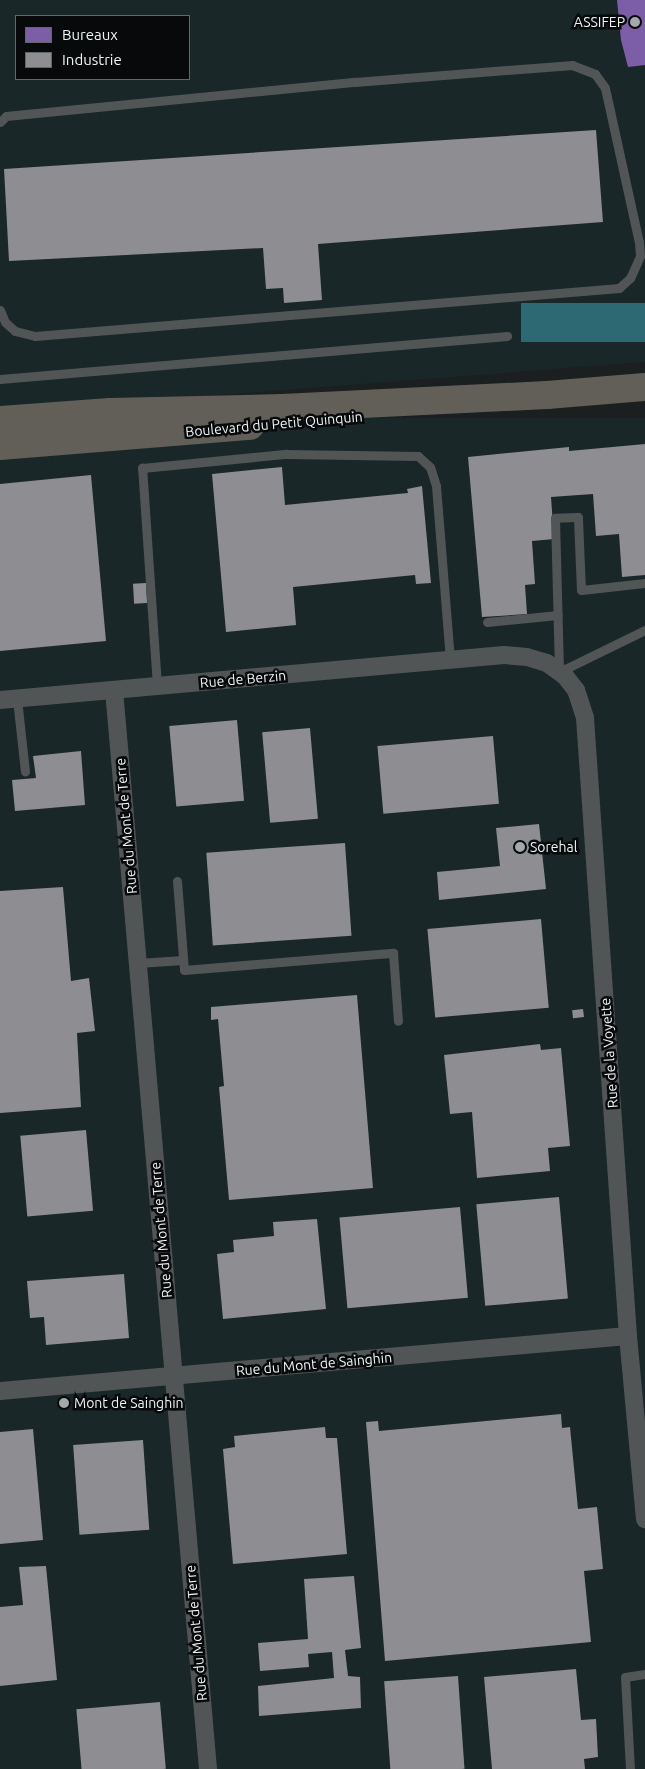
<!DOCTYPE html>
<style>
body{margin:0}
#map{position:relative;width:645px;height:1769px;overflow:hidden;background:#1b1f1f;font-family:Ubuntu,sans-serif}
div>[style]{position:absolute}
[style*='--x']{left:calc(var(--x)*1px);top:calc(var(--y)*1px);width:calc(var(--w)*1px);rotate:calc(var(--a)*1deg)}
.built>*{inset:0;background:#192729;transform-origin:0 0}
.water>*{inset:0;background:#2c6972;transform-origin:0 0}
.offices>*{inset:0;background:#7b5ea7}
.industry>*{inset:0;background:#8d8d92;transform-origin:0 0}
.service>*{height:9px;margin:-4.5px;padding:0 4.5px;transform-origin:4.5px;border-radius:4.5px;background:#515555}
.minor>*{height:18px;margin:-9px;padding:0 9px;transform-origin:9px;border-radius:9px;background:#515555}
.primary>*{height:28px;margin:-14px;padding:0 14px;transform-origin:14px;border-radius:14px;background:#625e58}
.dots>*{width:14px;height:14px;translate:-50% -50%;box-sizing:border-box;border:2px solid #07090a;border-radius:50%}
span{translate:-50% -50%;white-space:nowrap;text-align:center;line-height:1.15;-webkit-text-stroke:5px #07090a;paint-order:stroke}
.poi-label{font-size:14px;color:#eef3f4}
.right{translate:-100% -50%;text-align:right}
.left{translate:0 -50%;text-align:left}
.street-label{font-size:14px;color:#eef3f4}
.legend{position:absolute;left:15px;top:15px;width:175px;height:65px;box-sizing:border-box;background:#07090a;border:1px solid #636768;margin:0;padding:6px 9px;list-style:none;font-size:15px;color:#eef3f4}
.legend li{display:flex;align-items:center;gap:10px;height:25px}
.legend b{width:25px;border:1px solid #636768}
</style>
<div id="map">
<div class="built">
<i style="clip-path:polygon(evenodd,0 0,645px 0,645px 362px,0 412px,0 0,16px 16px,189px 16px,189px 79px,16px 79px,16px 16px)"></i>
<i style="left:645px;top:418px;width:1351px;height:648px;rotate:90deg"></i>
</div>
<div class="water">
<i style="left:645px;top:303px;width:39px;height:124px;rotate:90deg"></i>
</div>
<div class="offices">
<i style="clip-path:polygon(617px 0,645px 0,645px 65px,628px 67px,621px 40px)"></i>
</div>
<div class="industry">
<i style="clip-path:polygon(596px 130px,603px 222px,318px 244px,322px 300px,284px 303px,283px 288px,266px 289px,263px 248px,9px 261px,4px 169px)"></i>
<i style="clip-path:polygon(645px 444px,645px 575px,622px 577px,619px 534px,596px 536px,593px 494px,551px 497px,554px 539px,532px 541px,535px 584px,525px 585px,527px 614px,482px 617px,468px 457px,569px 447px,569px 451px)"></i>
<i style="clip-path:polygon(282px 467px,285px 505px,408px 493px,407px 489px,422px 486px,431px 583px,416px 584px,415px 575px,293px 587px,296px 625px,226px 632px,212px 474px)"></i>
<i style="clip-path:polygon(91px 475px,106px 641px,0 651px,0 484px)"></i>
<i style="left:146px;top:583px;width:20px;height:13px;rotate:87deg"></i>
<i style="left:237px;top:720px;width:81px;height:68px;rotate:85deg"></i>
<i style="left:310px;top:728px;width:91px;height:48px;rotate:85deg"></i>
<i style="left:493px;top:736px;width:68px;height:116px;rotate:85deg"></i>
<i style="clip-path:polygon(81px 751px,85px 805px,15px 811px,12px 780px,36px 778px,33px 756px)"></i>
<i style="clip-path:polygon(539px 824px,546px 889px,439px 900px,437px 872px,500px 866px,496px 828px)"></i>
<i style="left:345px;top:843px;width:93px;height:139px;rotate:86deg"></i>
<i style="clip-path:polygon(63px 887px,71px 981px,89px 978px,95px 1031px,77px 1033px,81px 1107px,0 1113px,0 891px)"></i>
<i style="left:541px;top:919px;width:89px;height:114px;rotate:85deg"></i>
<i style="clip-path:polygon(357px 995px,373px 1188px,229px 1200px,219px 1087px,224px 1086px,218px 1019px,211px 1020px,211px 1007px)"></i>
<i style="left:583px;top:1009px;width:8px;height:11px;rotate:83deg"></i>
<i style="clip-path:polygon(540px 1044px,541px 1050px,561px 1048px,570px 1146px,548px 1148px,550px 1171px,477px 1178px,472px 1112px,450px 1114px,444px 1055px)"></i>
<i style="left:86px;top:1130px;width:81px;height:66px;rotate:85deg"></i>
<i style="left:559px;top:1197px;width:102px;height:83px;rotate:85deg"></i>
<i style="left:460px;top:1207px;width:91px;height:121px;rotate:85deg"></i>
<i style="clip-path:polygon(317px 1219px,326px 1309px,223px 1319px,217px 1254px,234px 1252px,233px 1240px,274px 1236px,273px 1222px)"></i>
<i style="clip-path:polygon(124px 1274px,129px 1338px,46px 1345px,44px 1317px,30px 1318px,27px 1281px)"></i>
<i style="clip-path:polygon(561px 1414px,562px 1428px,570px 1427px,578px 1509px,597px 1507px,603px 1569px,584px 1571px,591px 1642px,385px 1661px,366px 1422px,378px 1421px,379px 1431px)"></i>
<i style="clip-path:polygon(325px 1427px,326px 1438px,337px 1438px,347px 1554px,233px 1564px,223px 1449px,235px 1447px,234px 1436px)"></i>
<i style="clip-path:polygon(33px 1429px,43px 1540px,0 1544px,0 1432px)"></i>
<i style="left:143px;top:1440px;width:90px;height:70px;rotate:86deg"></i>
<i style="clip-path:polygon(46px 1566px,57px 1680px,0 1686px,0 1607px,23px 1605px,19px 1567px)"></i>
<i style="clip-path:polygon(354px 1576px,361px 1648px,345px 1650px,348px 1676px,360px 1677px,361px 1708px,259px 1716px,258px 1686px,334px 1678px,332px 1652px,308px 1654px,309px 1667px,260px 1671px,258px 1643px,308px 1639px,304px 1579px)"></i>
<i style="clip-path:polygon(576px 1669px,581px 1720px,596px 1719px,598px 1757px,584px 1759px,585px 1769px,492px 1769px,484px 1677px)"></i>
<i style="left:458px;top:1676px;width:93px;height:74px;rotate:86deg"></i>
<i style="left:160px;top:1702px;width:67px;height:84px;rotate:85deg"></i>
</div>
<div class="service">
<i style="--x:0;--y:122;--w:8;--a:-45"></i>
<i style="--x:6;--y:116;--w:351;--a:-5.6"></i>
<i style="--x:355;--y:82;--w:218;--a:-4.5"></i>
<i style="--x:572;--y:65;--w:25;--a:21"></i>
<i style="--x:595;--y:74;--w:17;--a:54"></i>
<i style="--x:605;--y:88;--w:158;--a:77.6"></i>
<i style="--x:639;--y:242;--w:14;--a:86"></i>
<i style="--x:640;--y:256;--w:24;--a:114"></i>
<i style="--x:630;--y:278;--w:15;--a:138"></i>
<i style="--x:619;--y:288;--w:586;--a:175.3"></i>
<i style="--x:35;--y:336;--w:21;--a:-166"></i>
<i style="--x:15;--y:331;--w:13;--a:-138"></i>
<i style="--x:5;--y:322;--w:13;--a:-113"></i>
<i style="--x:0;--y:379;--w:509;--a:-4.85"></i>
<i style="--x:645;--y:583;--w:64;--a:173.8"></i>
<i style="--x:581;--y:590;--w:73;--a:-92.4"></i>
<i style="--x:578;--y:517;--w:23;--a:178"></i>
<i style="--x:555;--y:518;--w:154;--a:88.5"></i>
<i style="--x:559;--y:672;--w:96;--a:-26"></i>
<i style="--x:487;--y:622;--w:71;--a:-5.6"></i>
<i style="--x:157;--y:686;--w:219;--a:-93.9"></i>
<i style="--x:142;--y:468;--w:145;--a:-5.6"></i>
<i style="--x:286;--y:454;--w:132;--a:0.9"></i>
<i style="--x:418;--y:456;--w:16;--a:43"></i>
<i style="--x:430;--y:467;--w:20;--a:72"></i>
<i style="--x:436;--y:486;--w:174;--a:85.4"></i>
<i style="--x:17;--y:699;--w:73;--a:83.7"></i>
<i style="--x:177;--y:881;--w:89;--a:85.5"></i>
<i style="--x:184;--y:970;--w:210;--a:-4.7"></i>
<i style="--x:393;--y:953;--w:68;--a:85.8"></i>
<i style="--x:138;--y:963;--w:45;--a:-3.8"></i>
<i style="--x:630;--y:1769;--w:92;--a:-93.1"></i>
<i style="--x:625;--y:1677;--w:20;--a:-9"></i>
</div>
<div class="minor">
<i style="--x:114;--y:690;--w:1083;--a:85.02"></i>
<i style="--x:0;--y:700;--w:506;--a:-5.1"></i>
<i style="--x:504;--y:655;--w:23;--a:5"></i>
<i style="--x:527;--y:657;--w:21;--a:17"></i>
<i style="--x:547;--y:663;--w:22;--a:36"></i>
<i style="--x:565;--y:676;--w:18;--a:52"></i>
<i style="--x:576;--y:690;--w:29;--a:72"></i>
<i style="--x:585;--y:718;--w:619;--a:86.02"></i>
<i style="--x:628;--y:1336;--w:184;--a:84.7"></i>
<i style="--x:0;--y:1391;--w:630;--a:-5.01"></i>
</div>
<div class="primary">
<i style="--x:0;--y:420;--w:110;--a:-4.2"></i>
<i style="--x:110;--y:412;--w:172;--a:-1.3"></i>
<i style="--x:282;--y:408;--w:265;--a:-2.8"></i>
<i style="--x:547;--y:395;--w:98;--a:-4.7"></i>
<i style="--x:0;--y:446;--w:251;--a:-4.6"></i>
</div>
<div class="dots">
<i style="left:635px;top:22px;background:#a4a9a9"></i>
<i style="left:520px;top:847px;background:#a4a9a9"></i>
<i style="left:64px;top:1403px;background:#a4a9a9"></i>
</div>
<div class="poi-label">
<span class="right" style="left:625px;top:22px">ASSIFEP</span>
<span class="left" style="left:530px;top:847px">Sorehal</span>
<span class="left" style="left:74px;top:1403px">Mont de Sainghin</span>
</div>
<div class="street-label">
<span style="left:274px;top:424px;rotate:-5deg">Boulevard du Petit Quinquin</span>
<span style="left:243px;top:679px;rotate:-5deg">Rue de Berzin</span>
<span style="left:126px;top:826px;rotate:-95deg">Rue du Mont de Terre</span>
<span style="left:609px;top:1053px;rotate:-94deg">Rue de la Voyette</span>
<span style="left:161px;top:1230px;rotate:-95deg">Rue du Mont de Terre</span>
<span style="left:314px;top:1364px;rotate:-5deg">Rue du Mont de Sainghin</span>
<span style="left:196px;top:1633px;rotate:-95deg">Rue du Mont de Terre</span>
</div>
<ul class="legend">
<li><b style="height:14px;background:#7b5ea7"></b>Bureaux</li>
<li><b style="height:14px;background:#8d8d92"></b>Industrie</li>
</ul>
</div>
